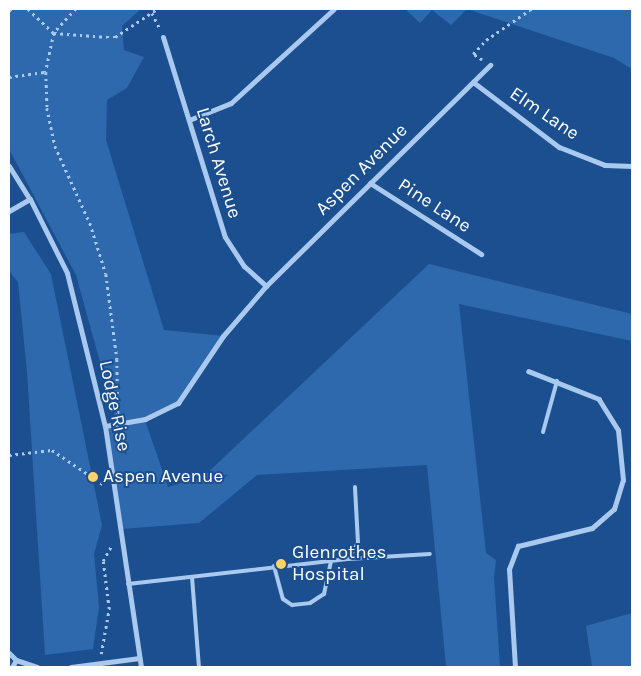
<!DOCTYPE html>
<style>
body{margin:0}
#map{position:relative;width:641px;height:676px;overflow:hidden;background:#1b4f8f;font-family:Karla,sans-serif}
div>[style]{position:absolute}
[style*='--x']{left:calc(var(--x)*1px);top:calc(var(--y)*1px);width:calc(var(--w)*1px);rotate:calc(var(--a)*1deg)}
.green>*{inset:0;background:#2e69ad}
.path>*{height:2.5px;margin-top:-1.25px;transform-origin:0;background:repeating-linear-gradient(90deg,#a9c9ee 0 2.5px,transparent 0 6.5px)}
.lane>*{height:4px;margin:-2px;padding:0 2px;transform-origin:2px;border-radius:2px;background:#a9c9ee}
.street>*{height:5px;margin:-2.5px;padding:0 2.5px;transform-origin:2.5px;border-radius:2.5px;background:#a9c9ee}
.dots>*{width:14px;height:14px;translate:-50% -50%;box-sizing:border-box;border:2px solid #1b4f8f;border-radius:50%}
span{translate:-50% -50%;white-space:nowrap;text-align:center;line-height:1.15;-webkit-text-stroke:4px #1b4f8f;paint-order:stroke}
.street-label{font-size:19px;color:#fff}
.poi-label{font-size:19px;color:#fff}
.left{translate:0 -50%;text-align:left}
.frame{position:absolute;inset:0;border:10px solid #fff;pointer-events:none}
</style>
<div id="map">
<div class="green">
<i style="clip-path:polygon(9px 9px,141px 9px,122px 26px,124px 50px,144px 57px,127px 88px,107px 100px,106px 140px,164px 330px,223px 336px,178px 403px,145px 420px,168px 487px,203px 477px,429px 264px,632px 314px,632px 341px,459px 304px,486px 553px,496px 560px,494px 577px,500px 667px,446px 667px,427px 465px,257px 475px,199px 523px,122px 529px,105px 426px,117px 424px,76px 275px,9px 149px)"></i>
<i style="clip-path:polygon(405px 9px,632px 9px,632px 69px,614px 58px,467px 9px,451px 25px,432px 10px,420px 23px)"></i>
<i style="clip-path:polygon(24px 232px,51px 274px,102px 525px,94px 554px,99px 607px,93px 649px,45px 655px,27px 372px,18px 282px,9px 271px,9px 234px)"></i>
<i style="clip-path:polygon(632px 613px,632px 667px,592px 667px,586px 626px)"></i>
</div>
<div class="path">
<i style="--x:28;--y:9;--w:35;--a:43"></i>
<i style="--x:54;--y:33;--w:53;--a:4.3"></i>
<i style="--x:107;--y:37;--w:8;--a:0"></i>
<i style="--x:115;--y:37;--w:50;--a:-33.7"></i>
<i style="--x:76;--y:9;--w:33;--a:133"></i>
<i style="--x:54;--y:33;--w:40;--a:102"></i>
<i style="--x:46;--y:72;--w:36;--a:88"></i>
<i style="--x:47;--y:108;--w:39;--a:78"></i>
<i style="--x:55;--y:146;--w:85;--a:65.6"></i>
<i style="--x:90;--y:223;--w:53;--a:72.6"></i>
<i style="--x:106;--y:274;--w:86;--a:82.6"></i>
<i style="--x:117;--y:359;--w:55;--a:89"></i>
<i style="--x:497;--y:9;--w:57;--a:0"></i>
<i style="--x:9;--y:11;--w:3;--a:-45"></i>
<i style="--x:152;--y:13;--w:18;--a:63"></i>
<i style="--x:482;--y:60;--w:11;--a:-146"></i>
<i style="--x:473;--y:54;--w:19;--a:-47"></i>
<i style="--x:486;--y:40;--w:55;--a:-34.6"></i>
<i style="--x:9;--y:77;--w:37;--a:-8"></i>
<i style="--x:9;--y:455;--w:43;--a:-6.6"></i>
<i style="--x:52;--y:450;--w:63;--a:33.9"></i>
<i style="--x:101;--y:654;--w:46;--a:-79.9"></i>
<i style="--x:109;--y:609;--w:48;--a:-97.1"></i>
<i style="--x:103;--y:561;--w:18;--a:-61"></i>
</div>
<div class="lane">
<i style="--x:543;--y:432;--w:53;--a:-74.6"></i>
<i style="--x:348;--y:559;--w:82;--a:-3.5"></i>
<i style="--x:274;--y:566;--w:34;--a:75"></i>
<i style="--x:283;--y:599;--w:11;--a:34"></i>
<i style="--x:292;--y:605;--w:18;--a:-6"></i>
<i style="--x:310;--y:603;--w:17;--a:-33"></i>
<i style="--x:324;--y:594;--w:33;--a:-78"></i>
<i style="--x:192;--y:577;--w:90;--a:85.6"></i>
<i style="--x:128;--y:584;--w:221;--a:-6.5"></i>
<i style="--x:348;--y:559;--w:19;--a:-58"></i>
<i style="--x:358;--y:543;--w:56;--a:-93.1"></i>
</div>
<div class="street">
<i style="--x:163;--y:37;--w:209;--a:72.8"></i>
<i style="--x:225;--y:237;--w:35;--a:57"></i>
<i style="--x:244;--y:266;--w:30;--a:42"></i>
<i style="--x:473;--y:82;--w:108;--a:37.1"></i>
<i style="--x:559;--y:147;--w:49;--a:21.4"></i>
<i style="--x:605;--y:165;--w:27;--a:2"></i>
<i style="--x:189;--y:120;--w:45;--a:-22"></i>
<i style="--x:231;--y:103;--w:139;--a:-42.4"></i>
<i style="--x:9;--y:166;--w:39;--a:58"></i>
<i style="--x:30;--y:199;--w:83;--a:63.4"></i>
<i style="--x:67;--y:273;--w:158;--a:76.1"></i>
<i style="--x:105;--y:426;--w:244;--a:81.5"></i>
<i style="--x:370;--y:183;--w:132;--a:32.6"></i>
<i style="--x:9;--y:211;--w:24;--a:-30"></i>
<i style="--x:105;--y:426;--w:41;--a:-9.9"></i>
<i style="--x:145;--y:419;--w:37;--a:-26"></i>
<i style="--x:178;--y:403;--w:81;--a:-56.1"></i>
<i style="--x:223;--y:336;--w:66;--a:-49.3"></i>
<i style="--x:266;--y:286;--w:315;--a:-44.6"></i>
<i style="--x:9;--y:653;--w:10;--a:45"></i>
<i style="--x:16;--y:660;--w:22;--a:18"></i>
<i style="--x:12;--y:667;--w:8;--a:-60"></i>
<i style="--x:71;--y:667;--w:69;--a:-7.5"></i>
<i style="--x:515;--y:667;--w:98;--a:-93.5"></i>
<i style="--x:509;--y:569;--w:25;--a:-69"></i>
<i style="--x:518;--y:546;--w:76;--a:-13.7"></i>
<i style="--x:592;--y:528;--w:29;--a:-41"></i>
<i style="--x:614;--y:509;--w:30;--a:-73"></i>
<i style="--x:623;--y:480;--w:50;--a:-95.7"></i>
<i style="--x:618;--y:430;--w:36;--a:-122"></i>
<i style="--x:599;--y:399;--w:76;--a:-158.5"></i>
</div>
<div class="dots">
<i style="left:93px;top:477px;background:#ffd166"></i>
<i style="left:281px;top:564px;background:#ffd166"></i>
</div>
<div class="street-label">
<span style="left:544px;top:114px;rotate:34deg">Elm Lane</span>
<span style="left:218px;top:163px;rotate:73deg">Larch Avenue</span>
<span style="left:362px;top:170px;rotate:-45deg">Aspen Avenue</span>
<span style="left:434px;top:206px;rotate:33deg">Pine Lane</span>
<span style="left:114px;top:406px;rotate:78deg">Lodge Rise</span>
</div>
<div class="poi-label">
<span class="left" style="left:103px;top:477px">Aspen Avenue</span>
<span class="left" style="left:292px;top:564px">Glenrothes<br>Hospital</span>
</div>
<div class="frame"></div>
</div>
